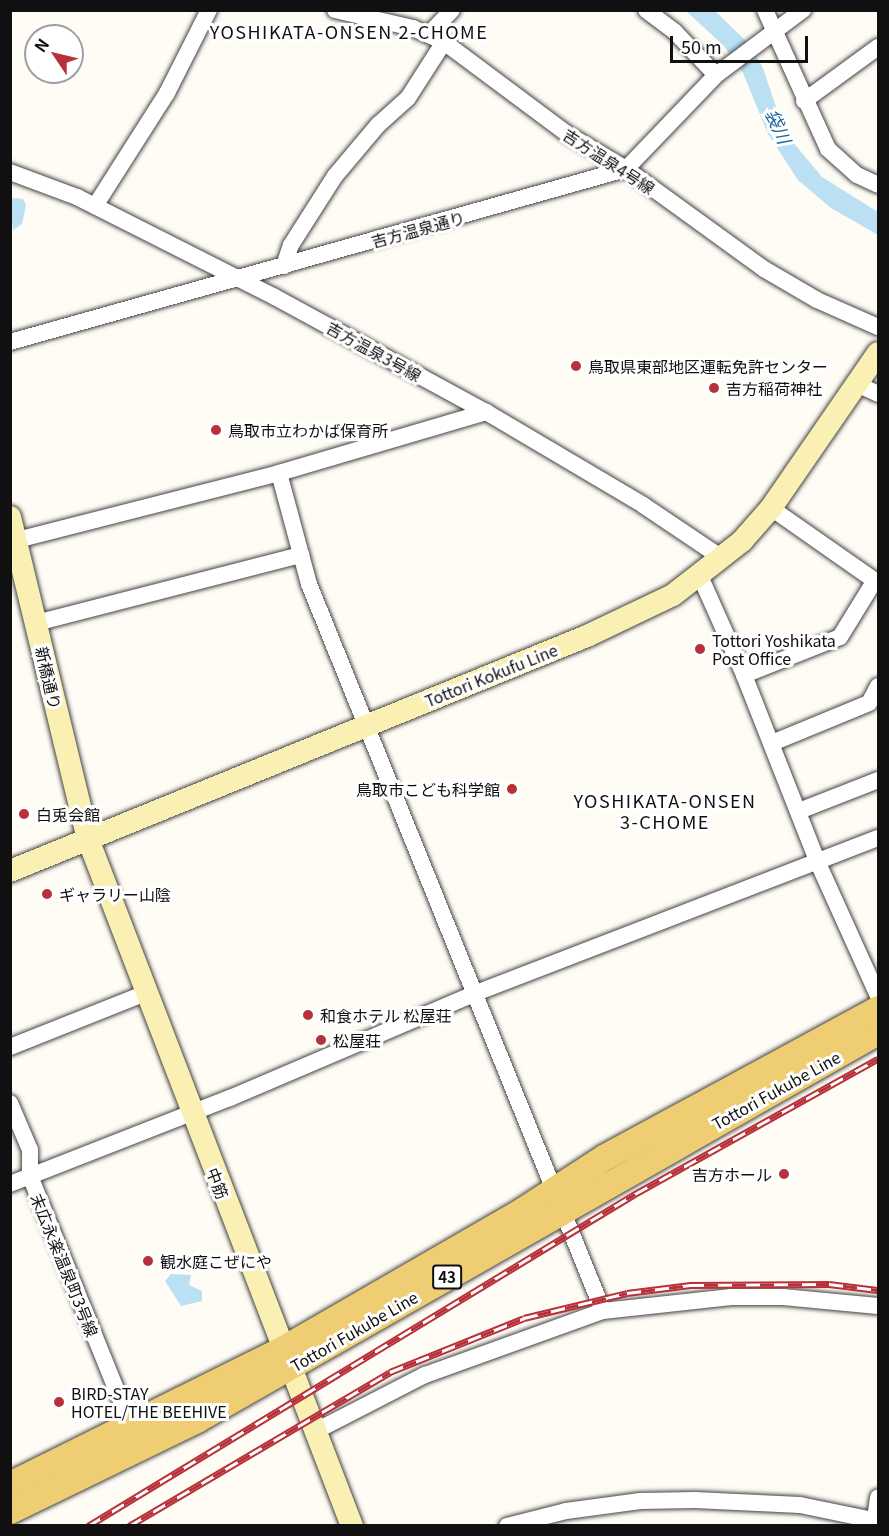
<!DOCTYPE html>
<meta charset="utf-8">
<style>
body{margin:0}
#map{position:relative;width:889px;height:1536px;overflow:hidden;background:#fefcf4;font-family:Georgia,"Noto Sans JP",serif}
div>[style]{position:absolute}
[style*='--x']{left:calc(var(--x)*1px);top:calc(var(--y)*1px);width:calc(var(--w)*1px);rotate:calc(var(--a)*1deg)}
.water>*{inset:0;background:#bbdff3}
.roads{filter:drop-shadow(0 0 2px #434343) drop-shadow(0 0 2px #434343)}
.street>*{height:16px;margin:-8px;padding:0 8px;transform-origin:8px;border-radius:8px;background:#fff}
.secondary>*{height:22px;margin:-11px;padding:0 11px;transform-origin:11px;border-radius:11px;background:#faf0b3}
.primary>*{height:26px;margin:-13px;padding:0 13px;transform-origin:13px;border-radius:13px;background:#efce73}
.rail>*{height:7px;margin-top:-3.5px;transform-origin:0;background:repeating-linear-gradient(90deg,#fff 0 14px,#b8303a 0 28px);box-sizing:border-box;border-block:2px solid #b8303a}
.dots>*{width:16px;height:16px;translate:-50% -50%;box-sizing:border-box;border:3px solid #fff;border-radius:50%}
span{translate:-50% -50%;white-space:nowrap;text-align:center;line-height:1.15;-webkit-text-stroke:6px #fff;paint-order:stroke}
.shield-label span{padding:2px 4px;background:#fff;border:2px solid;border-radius:4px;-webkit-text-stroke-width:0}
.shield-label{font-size:15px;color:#101010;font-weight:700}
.street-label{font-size:16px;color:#101010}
.poi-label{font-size:16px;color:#101010}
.left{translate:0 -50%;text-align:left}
.right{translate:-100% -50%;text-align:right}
.neighbourhood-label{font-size:18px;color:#101010;letter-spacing:1.5px}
.water-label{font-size:18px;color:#20689b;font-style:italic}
.frame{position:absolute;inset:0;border:12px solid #101010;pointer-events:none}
.north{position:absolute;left:24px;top:24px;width:60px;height:60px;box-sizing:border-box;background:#fff;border:2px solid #9f9f9f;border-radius:50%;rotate:305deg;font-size:16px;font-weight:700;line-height:24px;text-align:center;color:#101010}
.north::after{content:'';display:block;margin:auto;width:21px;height:27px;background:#b8303a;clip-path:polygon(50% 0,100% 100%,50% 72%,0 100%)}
.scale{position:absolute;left:670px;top:36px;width:138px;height:27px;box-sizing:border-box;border:3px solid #101010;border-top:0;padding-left:8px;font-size:18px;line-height:21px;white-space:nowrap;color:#101010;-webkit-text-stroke:4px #fff;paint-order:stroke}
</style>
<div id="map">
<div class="water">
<i style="clip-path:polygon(686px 11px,715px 11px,748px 43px,763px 68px,780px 119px,792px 141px,822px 177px,878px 212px,878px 235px,831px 208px,798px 180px,768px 134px,743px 73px,724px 46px)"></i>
<i style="clip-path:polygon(14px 198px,23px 199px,26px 205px,22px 224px,13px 230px,10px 200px)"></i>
<i style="clip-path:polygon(171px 1274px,191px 1275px,189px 1285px,202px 1291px,202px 1301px,181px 1306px,165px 1281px)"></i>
</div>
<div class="roads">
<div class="street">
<i style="--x:335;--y:10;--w:80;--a:13"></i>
<i style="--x:413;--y:28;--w:34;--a:24"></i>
<i style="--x:444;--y:42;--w:152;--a:36.7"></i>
<i style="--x:566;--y:133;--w:70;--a:31"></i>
<i style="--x:626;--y:169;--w:170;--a:35.9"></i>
<i style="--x:764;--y:269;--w:61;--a:30.3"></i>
<i style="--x:817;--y:300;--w:67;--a:23.9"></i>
<i style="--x:646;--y:10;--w:36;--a:37"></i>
<i style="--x:675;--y:32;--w:59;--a:46.4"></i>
<i style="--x:765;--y:10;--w:153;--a:65.6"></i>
<i style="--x:828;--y:149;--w:39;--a:42"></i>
<i style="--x:857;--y:175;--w:23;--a:25"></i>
<i style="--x:429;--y:34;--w:33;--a:-46"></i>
<i style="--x:804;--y:101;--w:92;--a:-36.1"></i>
<i style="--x:10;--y:172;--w:72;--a:20.5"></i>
<i style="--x:77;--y:197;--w:222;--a:26.8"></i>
<i style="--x:275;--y:297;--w:240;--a:28.6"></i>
<i style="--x:486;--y:412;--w:182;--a:30.6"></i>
<i style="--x:643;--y:505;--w:95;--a:33.9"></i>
<i style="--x:95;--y:206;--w:134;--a:-57.5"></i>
<i style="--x:167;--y:93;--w:93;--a:-63.2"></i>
<i style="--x:284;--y:266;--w:22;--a:-72"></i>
<i style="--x:291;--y:245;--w:82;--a:-57.5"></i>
<i style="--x:335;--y:176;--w:67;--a:-49.9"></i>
<i style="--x:378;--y:125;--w:40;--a:-42"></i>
<i style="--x:408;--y:98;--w:67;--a:-57.3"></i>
<i style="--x:10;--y:342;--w:640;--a:-15.69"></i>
<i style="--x:626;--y:169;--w:130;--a:-46.2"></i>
<i style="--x:716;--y:75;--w:109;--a:-36.8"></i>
<i style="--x:857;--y:384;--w:23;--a:25"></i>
<i style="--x:279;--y:473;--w:115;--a:74.9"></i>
<i style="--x:309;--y:584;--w:784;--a:67.98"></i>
<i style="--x:771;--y:508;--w:131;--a:35"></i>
<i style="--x:17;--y:540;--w:270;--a:-14.3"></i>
<i style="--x:279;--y:473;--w:216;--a:-16.4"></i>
<i style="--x:700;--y:576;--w:108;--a:66"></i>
<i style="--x:744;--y:675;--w:202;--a:68.5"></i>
<i style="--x:818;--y:863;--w:146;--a:65.7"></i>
<i style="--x:36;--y:623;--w:274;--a:-14.4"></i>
<i style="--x:744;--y:675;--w:103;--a:-21.6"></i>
<i style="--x:840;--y:637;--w:67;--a:-58.4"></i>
<i style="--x:772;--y:743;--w:105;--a:-22.4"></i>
<i style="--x:869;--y:703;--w:19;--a:-62"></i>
<i style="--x:799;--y:811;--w:85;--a:-21.4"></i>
<i style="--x:10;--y:1047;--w:146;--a:-21.7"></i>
<i style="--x:10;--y:1103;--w:51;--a:66.9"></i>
<i style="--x:30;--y:1150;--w:26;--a:90"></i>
<i style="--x:30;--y:1176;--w:267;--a:68"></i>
<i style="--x:10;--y:1184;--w:236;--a:-21.4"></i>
<i style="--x:230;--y:1098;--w:267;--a:-23.1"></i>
<i style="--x:476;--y:993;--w:431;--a:-21.1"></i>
<i style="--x:314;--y:1432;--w:125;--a:-27.2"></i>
<i style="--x:425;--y:1375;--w:189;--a:-19.8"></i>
<i style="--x:603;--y:1311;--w:129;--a:-6.2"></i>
<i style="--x:731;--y:1297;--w:52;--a:0"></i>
<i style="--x:783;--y:1297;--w:95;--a:5.4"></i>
<i style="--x:507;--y:1526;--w:61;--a:-14.3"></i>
<i style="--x:566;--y:1511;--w:75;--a:-7.7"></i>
<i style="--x:640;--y:1501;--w:55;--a:-1"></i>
<i style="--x:695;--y:1500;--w:105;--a:2.7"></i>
<i style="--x:800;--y:1505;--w:80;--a:11.6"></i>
<i style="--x:874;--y:1526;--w:29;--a:-82"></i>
</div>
<div class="secondary">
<i style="--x:10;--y:517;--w:331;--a:76.4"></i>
<i style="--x:88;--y:839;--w:736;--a:68.98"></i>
<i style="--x:10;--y:871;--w:623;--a:-22.16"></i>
<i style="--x:587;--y:636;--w:95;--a:-25.5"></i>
<i style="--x:673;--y:595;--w:88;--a:-38"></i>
<i style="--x:742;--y:541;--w:44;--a:-48.7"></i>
<i style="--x:771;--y:508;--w:188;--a:-55.4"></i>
</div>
<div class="primary">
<i style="--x:10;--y:1485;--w:304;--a:-26.4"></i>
<i style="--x:282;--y:1350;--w:280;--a:-30"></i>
<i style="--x:524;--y:1210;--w:95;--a:-33"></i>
<i style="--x:604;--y:1158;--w:312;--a:-28.5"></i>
<i style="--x:10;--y:1511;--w:208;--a:-25.9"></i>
<i style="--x:197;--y:1420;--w:784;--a:-29.67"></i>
</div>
</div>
<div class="rail">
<i style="--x:88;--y:1526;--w:640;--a:-31.26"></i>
<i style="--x:635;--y:1194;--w:278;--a:-29.1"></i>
<i style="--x:129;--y:1526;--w:303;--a:-30.5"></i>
<i style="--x:390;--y:1372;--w:144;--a:-21.9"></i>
<i style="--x:524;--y:1318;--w:106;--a:-13.6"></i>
<i style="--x:627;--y:1293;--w:64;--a:-7.2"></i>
<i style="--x:690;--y:1285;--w:139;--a:-0.4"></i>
<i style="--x:829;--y:1284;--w:49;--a:7"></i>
</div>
<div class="dots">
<i style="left:576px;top:366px;background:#b8303a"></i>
<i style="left:714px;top:388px;background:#b8303a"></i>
<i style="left:216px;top:430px;background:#b8303a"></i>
<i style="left:700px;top:649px;background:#b8303a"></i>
<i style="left:512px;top:789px;background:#b8303a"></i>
<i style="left:24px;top:814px;background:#b8303a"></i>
<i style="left:47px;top:894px;background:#b8303a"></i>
<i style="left:308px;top:1015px;background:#b8303a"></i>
<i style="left:321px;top:1040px;background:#b8303a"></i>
<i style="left:784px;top:1174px;background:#b8303a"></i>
<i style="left:148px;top:1261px;background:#b8303a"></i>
<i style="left:59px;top:1402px;background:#b8303a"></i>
</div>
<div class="shield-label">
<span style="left:447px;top:1277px">43</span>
</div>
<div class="street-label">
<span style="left:609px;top:161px;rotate:33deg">吉方温泉4号線</span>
<span style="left:418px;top:229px;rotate:-15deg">吉方温泉通り</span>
<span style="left:374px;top:351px;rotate:29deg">吉方温泉3号線</span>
<span style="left:491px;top:675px;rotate:-22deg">Tottori Kokufu Line</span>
<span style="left:49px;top:678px;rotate:77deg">新橋通り</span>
<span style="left:776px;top:1090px;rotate:-29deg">Tottori Fukube Line</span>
<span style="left:218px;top:1183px;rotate:69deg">中筋</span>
<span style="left:65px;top:1265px;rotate:68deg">末広永楽温泉町3号線</span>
<span style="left:354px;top:1331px;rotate:-30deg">Tottori Fukube Line</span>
</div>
<div class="poi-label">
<span class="left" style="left:588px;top:366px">鳥取県東部地区運転免許センター</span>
<span class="left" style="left:726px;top:388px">吉方稲荷神社</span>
<span class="left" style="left:228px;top:430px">鳥取市立わかば保育所</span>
<span class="left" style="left:712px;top:649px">Tottori Yoshikata<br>Post Office</span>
<span class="right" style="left:500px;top:789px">鳥取市こども科学館</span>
<span class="left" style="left:36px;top:814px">白兎会館</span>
<span class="left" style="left:59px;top:894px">ギャラリー山陰</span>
<span class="left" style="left:320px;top:1015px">和食ホテル 松屋荘</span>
<span class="left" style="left:333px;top:1040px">松屋荘</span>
<span class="right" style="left:772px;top:1174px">吉方ホール</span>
<span class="left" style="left:160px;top:1261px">観水庭こぜにや</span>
<span class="left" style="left:71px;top:1402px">BIRD-STAY<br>HOTEL/THE BEEHIVE</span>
</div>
<div class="neighbourhood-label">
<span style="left:349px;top:31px">YOSHIKATA-ONSEN 2-CHOME</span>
<span style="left:665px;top:811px">YOSHIKATA-ONSEN<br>3-CHOME</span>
</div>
<div class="water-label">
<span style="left:779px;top:126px;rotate:66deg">袋川</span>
</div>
<div class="frame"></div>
<div class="north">N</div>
<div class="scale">50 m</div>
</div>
